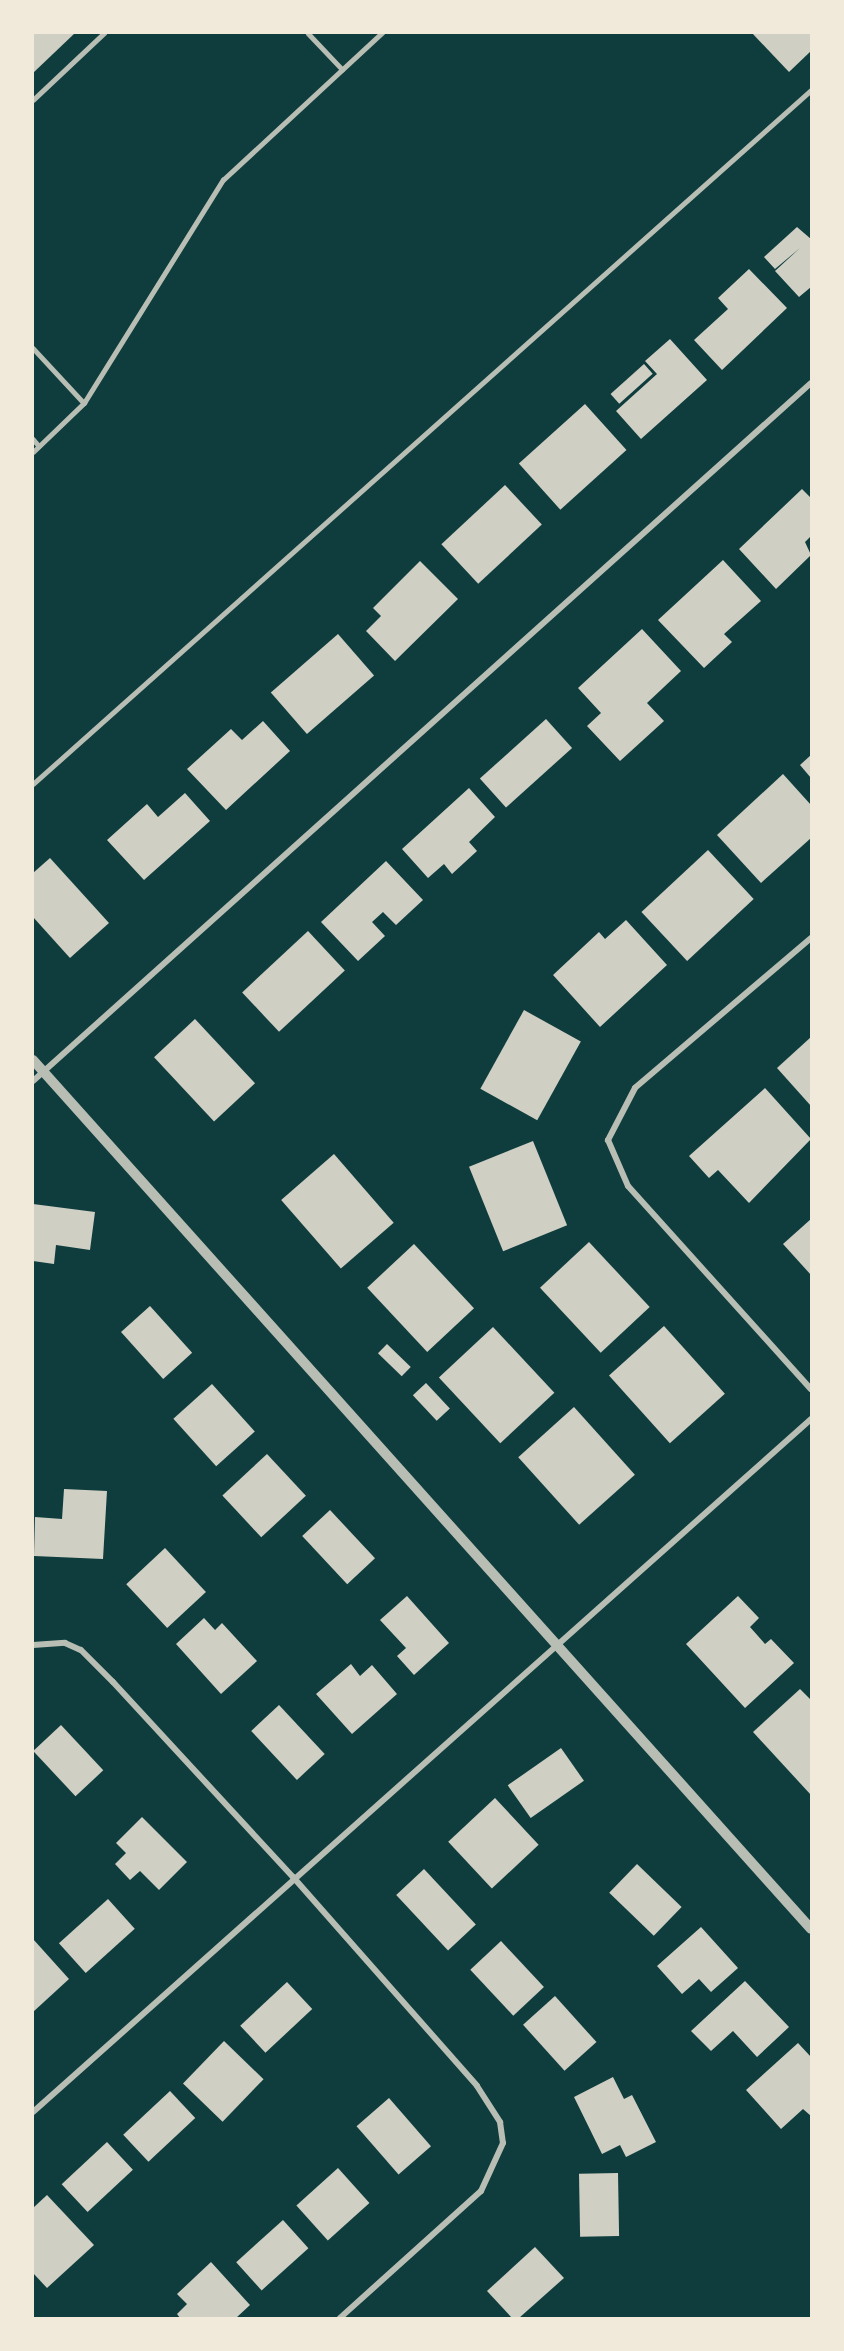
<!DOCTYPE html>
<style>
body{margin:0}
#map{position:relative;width:844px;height:2351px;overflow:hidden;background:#0f3d3e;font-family:"Exo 2",sans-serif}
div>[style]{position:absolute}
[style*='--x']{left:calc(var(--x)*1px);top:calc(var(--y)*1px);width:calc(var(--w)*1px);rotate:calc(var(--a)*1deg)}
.building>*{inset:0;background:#cfcfc3;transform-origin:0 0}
.service>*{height:4.5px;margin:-2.25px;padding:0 2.25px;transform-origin:2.25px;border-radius:2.25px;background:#b8beb3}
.minor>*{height:6px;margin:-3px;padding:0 3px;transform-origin:3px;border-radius:3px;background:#b8beb3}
.tertiary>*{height:10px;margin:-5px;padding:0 5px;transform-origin:5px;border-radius:5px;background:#b8beb3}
span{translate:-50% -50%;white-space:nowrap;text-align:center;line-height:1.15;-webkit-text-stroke:4.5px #f1e9da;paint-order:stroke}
.frame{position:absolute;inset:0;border:34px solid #f1e9da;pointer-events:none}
</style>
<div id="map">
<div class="building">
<i style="clip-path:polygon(33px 33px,75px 33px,33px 73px)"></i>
<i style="clip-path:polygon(752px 33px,811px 33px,811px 51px,789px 72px)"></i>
<i style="clip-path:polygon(797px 227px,811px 239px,811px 287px,799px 297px,775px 271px,800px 248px,775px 269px,764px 257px)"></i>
<i style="clip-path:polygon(749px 269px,787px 308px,722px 370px,694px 340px,728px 309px,718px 298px)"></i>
<i style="clip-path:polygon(670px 339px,707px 380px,641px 439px,616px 411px,657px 374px,645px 361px)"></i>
<i style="left:644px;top:364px;width:13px;height:45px;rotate:48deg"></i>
<i style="left:585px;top:404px;width:62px;height:89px;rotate:48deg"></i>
<i style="left:505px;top:485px;width:54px;height:87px;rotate:47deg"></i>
<i style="clip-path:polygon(802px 489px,811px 498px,811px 536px,805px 542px,811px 555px,776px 589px,739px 549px)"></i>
<i style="clip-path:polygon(723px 560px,761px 601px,724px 634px,732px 642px,704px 668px,658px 620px)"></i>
<i style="clip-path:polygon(420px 561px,458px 599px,395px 661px,366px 631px,381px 616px,373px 608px)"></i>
<i style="clip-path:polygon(642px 629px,681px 671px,647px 703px,664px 721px,620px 761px,587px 726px,601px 713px,578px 688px)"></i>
<i style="left:338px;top:634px;width:55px;height:89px;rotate:49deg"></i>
<i style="left:546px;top:719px;width:39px;height:89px;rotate:48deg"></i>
<i style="clip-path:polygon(263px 721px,290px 751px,226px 810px,187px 769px,231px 729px,242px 740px)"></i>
<i style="clip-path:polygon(811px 755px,811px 778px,800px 765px)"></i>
<i style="clip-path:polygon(783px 774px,811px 805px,811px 838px,761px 883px,717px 835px)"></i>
<i style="clip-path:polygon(469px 788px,495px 817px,469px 842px,477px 851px,452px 874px,444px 864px,428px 878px,402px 849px)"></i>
<i style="clip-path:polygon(185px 793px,210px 821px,144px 880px,107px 840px,147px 804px,158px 817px)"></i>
<i style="left:708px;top:850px;width:67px;height:91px;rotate:47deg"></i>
<i style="clip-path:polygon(50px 858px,109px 923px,70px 958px,33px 917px,33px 873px)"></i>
<i style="clip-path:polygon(386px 861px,423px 900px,396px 925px,383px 912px,372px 922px,385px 936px,358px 961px,321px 922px)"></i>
<i style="clip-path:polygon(626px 920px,667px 965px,600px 1027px,553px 975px,599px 932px,605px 939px)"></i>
<i style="left:308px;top:931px;width:54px;height:90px;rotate:47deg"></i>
<i style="left:524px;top:1010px;width:65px;height:90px;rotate:29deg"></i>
<i style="left:195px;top:1019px;width:88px;height:56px;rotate:47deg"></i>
<i style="clip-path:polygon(811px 1037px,811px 1106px,777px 1068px)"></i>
<i style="clip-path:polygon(765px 1088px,811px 1139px,749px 1203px,718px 1170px,709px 1178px,689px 1156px)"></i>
<i style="left:533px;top:1141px;width:91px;height:69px;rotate:68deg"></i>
<i style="left:334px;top:1154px;width:91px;height:70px;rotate:49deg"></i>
<i style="clip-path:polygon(33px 1204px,95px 1212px,90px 1250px,56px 1245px,54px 1264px,33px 1261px)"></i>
<i style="clip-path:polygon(811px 1219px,811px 1275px,783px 1244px)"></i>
<i style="left:589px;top:1242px;width:89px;height:67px;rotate:47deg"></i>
<i style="left:414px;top:1244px;width:88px;height:64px;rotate:47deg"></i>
<i style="left:150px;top:1306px;width:63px;height:39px;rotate:48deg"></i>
<i style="left:664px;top:1326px;width:91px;height:74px;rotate:48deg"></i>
<i style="left:493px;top:1327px;width:90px;height:74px;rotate:47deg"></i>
<i style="left:387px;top:1344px;width:33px;height:13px;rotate:44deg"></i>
<i style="left:426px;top:1383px;width:35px;height:18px;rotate:47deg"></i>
<i style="left:212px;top:1384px;width:64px;height:52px;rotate:48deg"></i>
<i style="left:574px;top:1407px;width:91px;height:75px;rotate:48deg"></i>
<i style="left:267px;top:1454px;width:57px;height:61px;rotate:47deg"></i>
<i style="clip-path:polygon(64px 1489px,107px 1491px,103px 1559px,34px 1556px,35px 1517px,62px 1519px)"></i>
<i style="left:330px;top:1510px;width:66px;height:38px;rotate:47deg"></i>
<i style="left:165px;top:1548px;width:60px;height:53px;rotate:47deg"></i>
<i style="clip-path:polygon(407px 1596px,449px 1643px,414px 1675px,397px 1656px,406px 1648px,380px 1620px)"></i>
<i style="clip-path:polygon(738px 1596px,759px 1618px,750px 1627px,765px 1644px,771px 1639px,794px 1663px,745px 1708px,686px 1644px)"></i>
<i style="clip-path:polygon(204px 1618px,215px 1630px,222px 1623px,257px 1661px,221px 1694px,176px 1644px)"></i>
<i style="clip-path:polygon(351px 1664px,360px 1676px,372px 1665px,397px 1694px,352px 1734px,316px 1694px)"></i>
<i style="clip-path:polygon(800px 1689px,811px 1700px,811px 1795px,753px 1732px)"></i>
<i style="left:279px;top:1705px;width:67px;height:38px;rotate:47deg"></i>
<i style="left:61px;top:1725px;width:62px;height:38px;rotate:47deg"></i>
<i style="left:561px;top:1748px;width:40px;height:65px;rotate:55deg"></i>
<i style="left:495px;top:1798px;width:64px;height:64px;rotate:47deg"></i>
<i style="clip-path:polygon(142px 1817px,187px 1862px,159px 1890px,140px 1871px,130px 1880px,115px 1864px,126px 1853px,116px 1843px)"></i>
<i style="left:637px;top:1864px;width:62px;height:40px;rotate:44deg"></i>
<i style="left:424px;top:1869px;width:76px;height:38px;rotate:47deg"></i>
<i style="left:108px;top:1899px;width:40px;height:66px;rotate:48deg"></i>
<i style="clip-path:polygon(701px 1927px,738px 1968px,711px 1992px,699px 1979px,682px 1994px,657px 1966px)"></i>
<i style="clip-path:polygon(33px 1939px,69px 1979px,33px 2012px)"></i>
<i style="left:501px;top:1941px;width:63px;height:42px;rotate:47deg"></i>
<i style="clip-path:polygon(745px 1981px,789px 2027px,757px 2057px,733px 2031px,711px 2051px,691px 2031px)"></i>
<i style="left:287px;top:1982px;width:37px;height:64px;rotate:47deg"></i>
<i style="left:555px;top:1996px;width:62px;height:43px;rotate:48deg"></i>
<i style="left:224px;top:2041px;width:55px;height:59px;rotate:44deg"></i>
<i style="clip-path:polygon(798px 2043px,811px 2057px,811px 2116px,803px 2109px,781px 2129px,746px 2090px)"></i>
<i style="clip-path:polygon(613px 2077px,624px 2099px,632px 2095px,656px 2142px,626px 2157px,620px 2145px,602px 2154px,574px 2097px)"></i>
<i style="left:170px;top:2091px;width:37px;height:64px;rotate:47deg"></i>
<i style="left:389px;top:2098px;width:64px;height:43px;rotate:49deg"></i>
<i style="left:107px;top:2142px;width:38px;height:62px;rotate:47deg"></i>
<i style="left:338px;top:2168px;width:47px;height:56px;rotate:48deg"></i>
<i style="left:618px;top:2173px;width:63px;height:39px;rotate:89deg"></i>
<i style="clip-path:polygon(47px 2195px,94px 2245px,47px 2288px,33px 2273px,33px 2208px)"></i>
<i style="left:283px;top:2220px;width:38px;height:63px;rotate:48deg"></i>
<i style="clip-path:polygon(535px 2247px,564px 2278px,519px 2318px,512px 2318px,487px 2291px)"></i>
<i style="clip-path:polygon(211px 2262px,250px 2305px,236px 2318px,180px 2318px,177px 2314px,187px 2304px,177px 2294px)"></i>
</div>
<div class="service">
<i style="--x:308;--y:33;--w:50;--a:46.6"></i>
<i style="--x:33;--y:100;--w:98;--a:-43.3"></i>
<i style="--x:33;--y:348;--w:75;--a:47.2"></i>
<i style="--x:33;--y:439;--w:9;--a:49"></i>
<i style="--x:33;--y:452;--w:71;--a:-43.9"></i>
<i style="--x:84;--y:403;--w:263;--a:-58.1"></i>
<i style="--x:223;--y:180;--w:217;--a:-42.8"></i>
<i style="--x:33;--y:784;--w:1043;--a:-41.73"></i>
</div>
<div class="minor">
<i style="--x:811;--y:938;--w:231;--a:139.6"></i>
<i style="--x:635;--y:1088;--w:59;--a:117.4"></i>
<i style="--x:608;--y:1140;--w:50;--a:66.5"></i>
<i style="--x:628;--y:1186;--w:273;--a:48"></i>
<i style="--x:33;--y:1081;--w:1045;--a:-41.9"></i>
<i style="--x:33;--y:1645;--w:32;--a:-4"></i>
<i style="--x:65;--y:1643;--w:17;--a:24"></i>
<i style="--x:81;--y:1650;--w:45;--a:45"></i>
<i style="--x:113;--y:1682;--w:265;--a:47.3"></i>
<i style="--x:293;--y:1877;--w:278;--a:48.6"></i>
<i style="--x:477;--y:2086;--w:43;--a:57.4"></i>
<i style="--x:500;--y:2122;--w:21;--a:82"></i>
<i style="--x:503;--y:2143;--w:53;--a:114.6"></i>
<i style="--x:481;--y:2191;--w:190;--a:138"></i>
<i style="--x:33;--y:2112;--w:1042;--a:-41.69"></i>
</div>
<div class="tertiary">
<i style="--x:33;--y:1060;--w:1166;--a:48.16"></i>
</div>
<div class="frame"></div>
</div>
